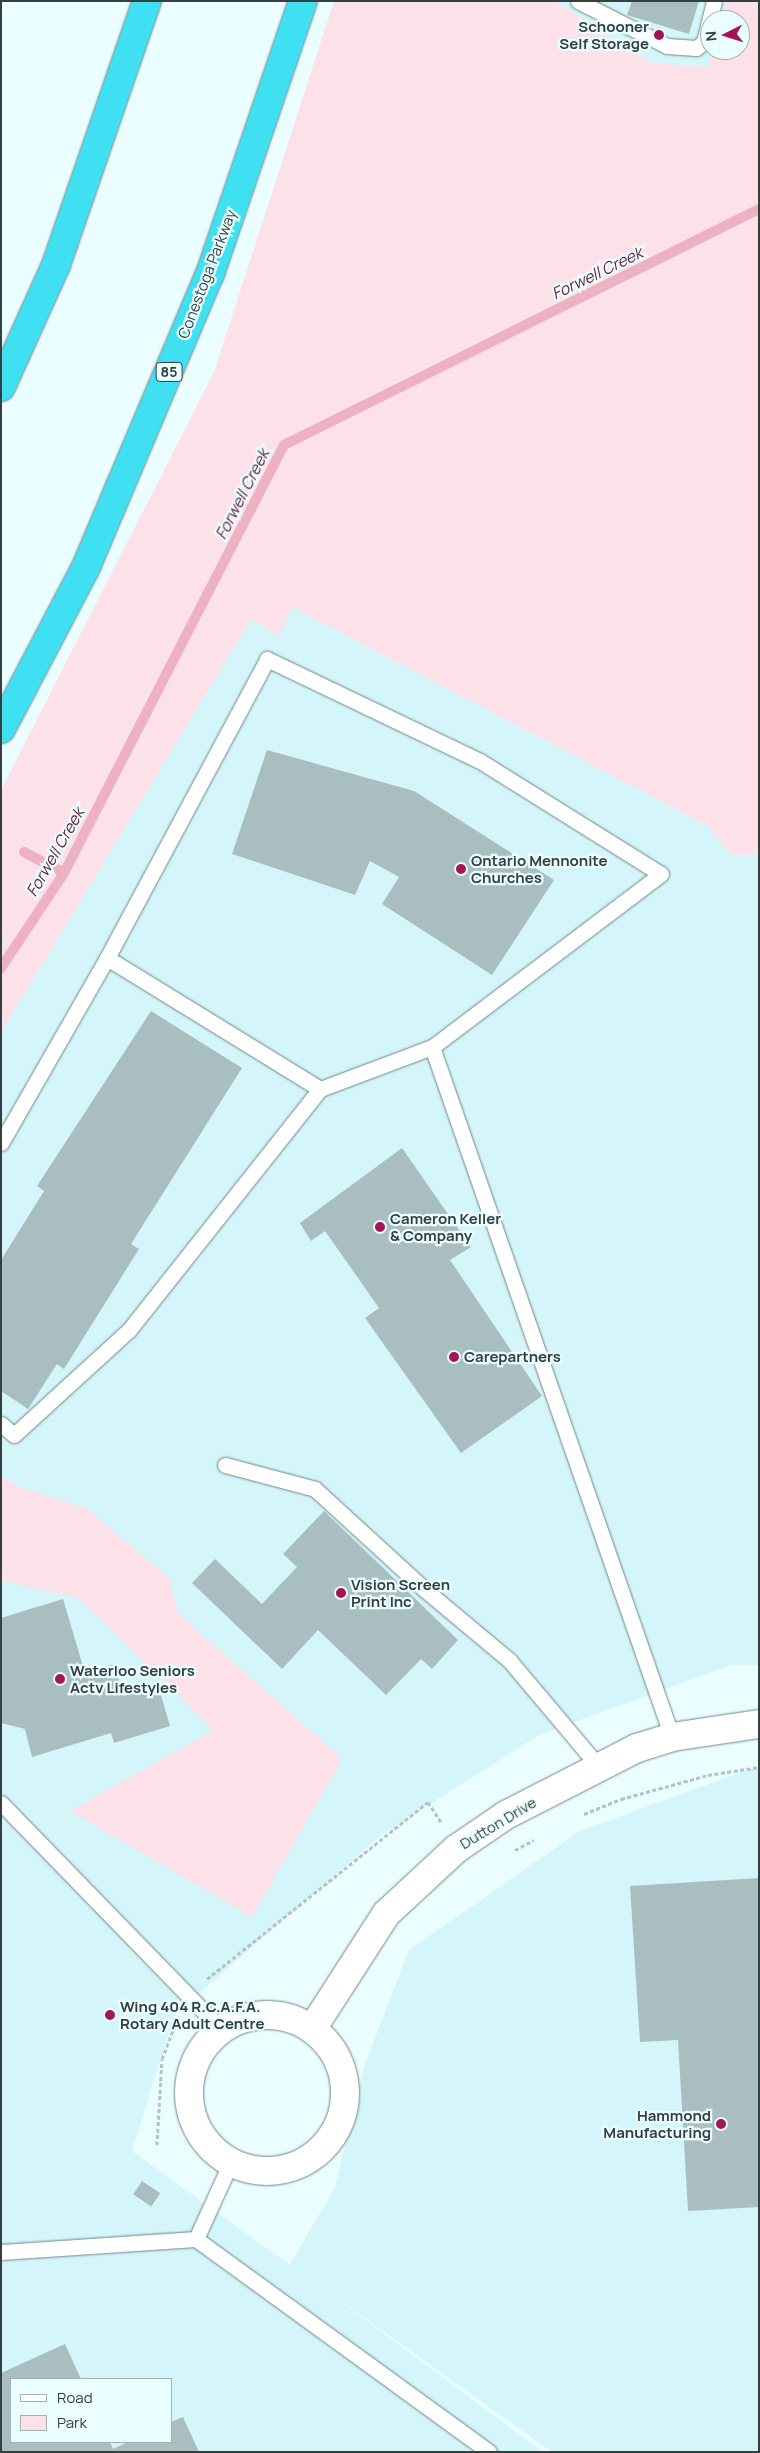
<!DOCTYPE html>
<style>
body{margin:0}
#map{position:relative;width:760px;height:2453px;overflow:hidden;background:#eafdff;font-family:Manrope,sans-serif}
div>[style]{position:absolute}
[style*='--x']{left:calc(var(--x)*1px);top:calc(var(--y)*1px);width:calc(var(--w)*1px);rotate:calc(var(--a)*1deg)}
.built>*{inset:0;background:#d4f5f9}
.green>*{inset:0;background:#fde1e9}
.stream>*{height:10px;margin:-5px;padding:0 5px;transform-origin:5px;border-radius:5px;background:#ecb1c2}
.building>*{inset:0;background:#a9bec1;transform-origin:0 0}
.path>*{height:3px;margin-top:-1.5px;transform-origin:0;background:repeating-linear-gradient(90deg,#b3c3c5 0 4px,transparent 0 6.5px)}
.roads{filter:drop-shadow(0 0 1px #718688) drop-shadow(0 0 1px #718688)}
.service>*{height:15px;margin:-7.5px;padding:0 7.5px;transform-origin:7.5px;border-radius:7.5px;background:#fff}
.minor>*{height:28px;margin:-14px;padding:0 14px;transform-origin:14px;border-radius:14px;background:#fff}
.minor>.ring{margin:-14px;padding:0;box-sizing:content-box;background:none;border:28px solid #fff;border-radius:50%}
.motorway>*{height:28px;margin:-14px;padding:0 14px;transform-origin:14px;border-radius:14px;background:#3fe0f2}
.dots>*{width:14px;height:14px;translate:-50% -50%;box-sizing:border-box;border:2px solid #eafdff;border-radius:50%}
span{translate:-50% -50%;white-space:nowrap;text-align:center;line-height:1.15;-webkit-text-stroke:4.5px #eafdff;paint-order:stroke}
.shield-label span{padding:1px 4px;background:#eafdff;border:1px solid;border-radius:4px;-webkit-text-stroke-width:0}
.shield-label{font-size:14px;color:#363f40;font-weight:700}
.poi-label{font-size:15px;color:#363f40;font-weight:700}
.right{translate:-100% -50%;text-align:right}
.left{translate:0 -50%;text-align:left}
.street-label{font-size:15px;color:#363f40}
.water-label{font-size:16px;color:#6b2640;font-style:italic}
.frame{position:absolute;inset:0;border:2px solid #363f40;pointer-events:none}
.legend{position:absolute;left:10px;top:2378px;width:162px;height:65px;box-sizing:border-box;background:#eafdff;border:1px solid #a2b1b3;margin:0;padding:6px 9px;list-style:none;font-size:15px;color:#363f40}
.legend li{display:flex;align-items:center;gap:10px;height:25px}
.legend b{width:25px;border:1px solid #a2b1b3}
.north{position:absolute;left:700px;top:10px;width:50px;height:50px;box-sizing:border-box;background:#eafdff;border:1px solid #a2b1b3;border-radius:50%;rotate:265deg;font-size:14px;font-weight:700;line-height:20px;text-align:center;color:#363f40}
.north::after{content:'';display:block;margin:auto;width:18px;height:22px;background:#a31458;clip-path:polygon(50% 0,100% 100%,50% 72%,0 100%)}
</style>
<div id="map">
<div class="built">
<i style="clip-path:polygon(554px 1px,725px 1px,720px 20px,710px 20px,710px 50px,713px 50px,708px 67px,652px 63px)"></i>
<i style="clip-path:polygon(evenodd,292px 607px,706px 825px,732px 855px,759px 854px,759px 1665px,731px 1665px,539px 1735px,380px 1836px,174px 2015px,132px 2151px,290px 2265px,335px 2187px,364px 2067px,409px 1950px,580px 1831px,750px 1769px,759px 1769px,759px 2452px,552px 2452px,324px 2289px,543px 2452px,1px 2452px,1px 1507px,21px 1488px,1px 1476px,1px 1032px,252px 617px,292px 607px,11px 2379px,171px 2379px,171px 2442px,11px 2442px,11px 2379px)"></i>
</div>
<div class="green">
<i style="clip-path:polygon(334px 1px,554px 1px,652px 63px,708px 67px,713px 50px,740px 50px,740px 20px,720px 20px,725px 1px,759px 1px,759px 854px,732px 855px,706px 825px,292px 607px,279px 637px,252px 618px,1px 1032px,1px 790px,214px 372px)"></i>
<i style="clip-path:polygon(1px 1476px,21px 1488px,86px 1508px,169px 1578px,177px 1612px,342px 1759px,252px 1917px,70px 1811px,214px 1730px,79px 1598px,1px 1581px)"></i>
</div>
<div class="stream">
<i style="--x:24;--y:852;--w:45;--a:27.7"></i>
<i style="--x:1;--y:968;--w:114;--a:-56.4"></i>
<i style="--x:64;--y:873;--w:481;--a:-62.8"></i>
<i style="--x:284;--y:445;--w:530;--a:-26.42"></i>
</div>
<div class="building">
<i style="clip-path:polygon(632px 1px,699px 1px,689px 34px,627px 15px)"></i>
<i style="clip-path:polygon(267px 750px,414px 791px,554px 880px,492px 975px,382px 904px,399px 877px,370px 861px,355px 895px,232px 854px)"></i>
<i style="clip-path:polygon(151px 1011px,242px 1068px,131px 1244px,139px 1249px,64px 1369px,57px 1364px,28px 1409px,1px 1391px,1px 1260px,44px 1191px,37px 1186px)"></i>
<i style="clip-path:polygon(402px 1148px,471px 1247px,450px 1260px,542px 1396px,461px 1453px,365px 1318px,379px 1308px,325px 1231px,311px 1241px,300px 1223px)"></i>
<i style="clip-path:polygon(324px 1511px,458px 1640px,432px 1669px,421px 1659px,386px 1695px,318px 1630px,282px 1669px,192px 1583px,215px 1559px,262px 1604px,297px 1567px,283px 1554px)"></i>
<i style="clip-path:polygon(63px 1599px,85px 1673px,114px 1664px,124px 1696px,158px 1685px,170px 1726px,114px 1743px,111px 1733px,32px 1757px,25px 1729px,1px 1723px,1px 1618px)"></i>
<i style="clip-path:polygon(759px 1878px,759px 2207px,688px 2211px,678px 2040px,640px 2042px,630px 1886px)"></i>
<i style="left:142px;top:2181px;width:22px;height:16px;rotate:34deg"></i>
<i style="clip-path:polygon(65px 2344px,81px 2379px,11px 2379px,11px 2442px,110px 2442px,113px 2449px,128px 2442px,171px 2442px,171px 2422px,183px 2417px,199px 2452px,1px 2452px,1px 2373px)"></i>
</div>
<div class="path">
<i style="--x:584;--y:1814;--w:40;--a:-22"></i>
<i style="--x:621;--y:1799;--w:90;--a:-15.4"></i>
<i style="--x:708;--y:1775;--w:52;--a:-8.9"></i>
<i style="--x:515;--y:1850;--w:21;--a:-28"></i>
<i style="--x:207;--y:1979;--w:283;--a:-38.7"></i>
<i style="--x:428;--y:1802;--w:24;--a:57"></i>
<i style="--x:157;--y:2145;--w:86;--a:-86.7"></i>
<i style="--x:162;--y:2059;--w:42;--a:-69"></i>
</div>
<div class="roads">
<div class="service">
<i style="--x:578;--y:1;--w:100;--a:26.8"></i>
<i style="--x:667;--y:46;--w:29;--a:4"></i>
<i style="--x:696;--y:48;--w:10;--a:-37"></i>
<i style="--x:704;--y:42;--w:42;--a:-76.3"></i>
<i style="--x:432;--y:1047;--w:120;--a:159.4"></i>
<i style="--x:320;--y:1089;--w:250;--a:-148.4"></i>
<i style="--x:107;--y:958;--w:339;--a:-61.8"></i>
<i style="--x:267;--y:659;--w:236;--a:25.6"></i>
<i style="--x:480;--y:761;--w:213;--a:32"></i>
<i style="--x:661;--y:874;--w:287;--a:142.9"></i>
<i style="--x:432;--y:1047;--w:731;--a:70.82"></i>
<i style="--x:1;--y:1143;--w:213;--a:-60.2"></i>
<i style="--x:1;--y:1424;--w:17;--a:40"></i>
<i style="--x:14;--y:1435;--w:156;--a:-42.4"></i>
<i style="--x:129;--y:1330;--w:308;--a:-51.6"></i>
<i style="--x:225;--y:1465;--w:93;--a:14.9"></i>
<i style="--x:315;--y:1489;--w:148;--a:42.5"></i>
<i style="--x:424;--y:1589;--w:111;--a:39.9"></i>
<i style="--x:509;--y:1660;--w:140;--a:49.9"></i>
<i style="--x:1;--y:1803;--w:315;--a:45.8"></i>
<i style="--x:196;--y:2239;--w:85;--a:-65.6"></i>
<i style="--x:1;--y:2252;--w:195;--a:-3.8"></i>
<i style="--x:196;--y:2239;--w:362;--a:36"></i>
</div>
<div class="minor">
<i class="ring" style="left:189px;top:2015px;width:128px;height:128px"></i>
<i style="--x:312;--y:2029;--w:137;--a:-57.2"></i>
<i style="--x:386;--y:1914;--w:96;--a:-42.9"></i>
<i style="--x:456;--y:1849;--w:60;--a:-34.2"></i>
<i style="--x:506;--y:1815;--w:147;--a:-27.1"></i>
<i style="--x:637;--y:1748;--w:37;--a:-17"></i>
<i style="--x:672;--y:1737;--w:88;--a:-8.5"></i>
</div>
<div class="motorway">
<i style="--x:1;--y:387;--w:134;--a:-65.7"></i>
<i style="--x:56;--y:265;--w:279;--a:-71"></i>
<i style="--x:1;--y:729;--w:183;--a:-62.3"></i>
<i style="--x:86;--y:567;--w:318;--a:-67.1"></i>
<i style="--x:210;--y:274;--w:288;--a:-71.2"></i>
</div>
</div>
<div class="dots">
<i style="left:659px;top:35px;background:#a31458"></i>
<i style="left:461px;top:869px;background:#a31458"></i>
<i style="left:380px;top:1227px;background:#a31458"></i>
<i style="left:454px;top:1357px;background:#a31458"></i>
<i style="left:341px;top:1593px;background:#a31458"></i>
<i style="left:60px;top:1679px;background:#a31458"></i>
<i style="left:110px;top:2015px;background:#a31458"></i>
<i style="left:721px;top:2124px;background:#a31458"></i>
</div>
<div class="shield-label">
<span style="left:169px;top:372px">85</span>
</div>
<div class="poi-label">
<span class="right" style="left:649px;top:35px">Schooner<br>Self Storage</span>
<span class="left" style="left:471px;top:869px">Ontario Mennonite<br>Churches</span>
<span class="left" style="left:390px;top:1227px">Cameron Keller<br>&amp; Company</span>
<span class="left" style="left:464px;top:1357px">Carepartners</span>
<span class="left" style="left:351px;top:1593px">Vision Screen<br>Print Inc</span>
<span class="left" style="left:70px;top:1679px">Waterloo Seniors<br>Actv Lifestyles</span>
<span class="left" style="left:120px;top:2015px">Wing 404 R.C.A.F.A.<br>Rotary Adult Centre</span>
<span class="right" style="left:711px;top:2124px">Hammond<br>Manufacturing</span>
</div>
<div class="street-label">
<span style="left:207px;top:274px;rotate:-69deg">Conestoga Parkway</span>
<span style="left:498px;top:1823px;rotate:-31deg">Dutton Drive</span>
</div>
<div class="water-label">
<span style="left:597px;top:273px;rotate:-26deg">Forwell Creek</span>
<span style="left:242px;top:494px;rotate:-63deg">Forwell Creek</span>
<span style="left:55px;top:852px;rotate:-60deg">Forwell Creek</span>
</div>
<div class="frame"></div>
<ul class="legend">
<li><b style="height:6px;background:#fff"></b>Road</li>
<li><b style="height:14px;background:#fde1e9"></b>Park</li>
</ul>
<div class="north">N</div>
</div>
